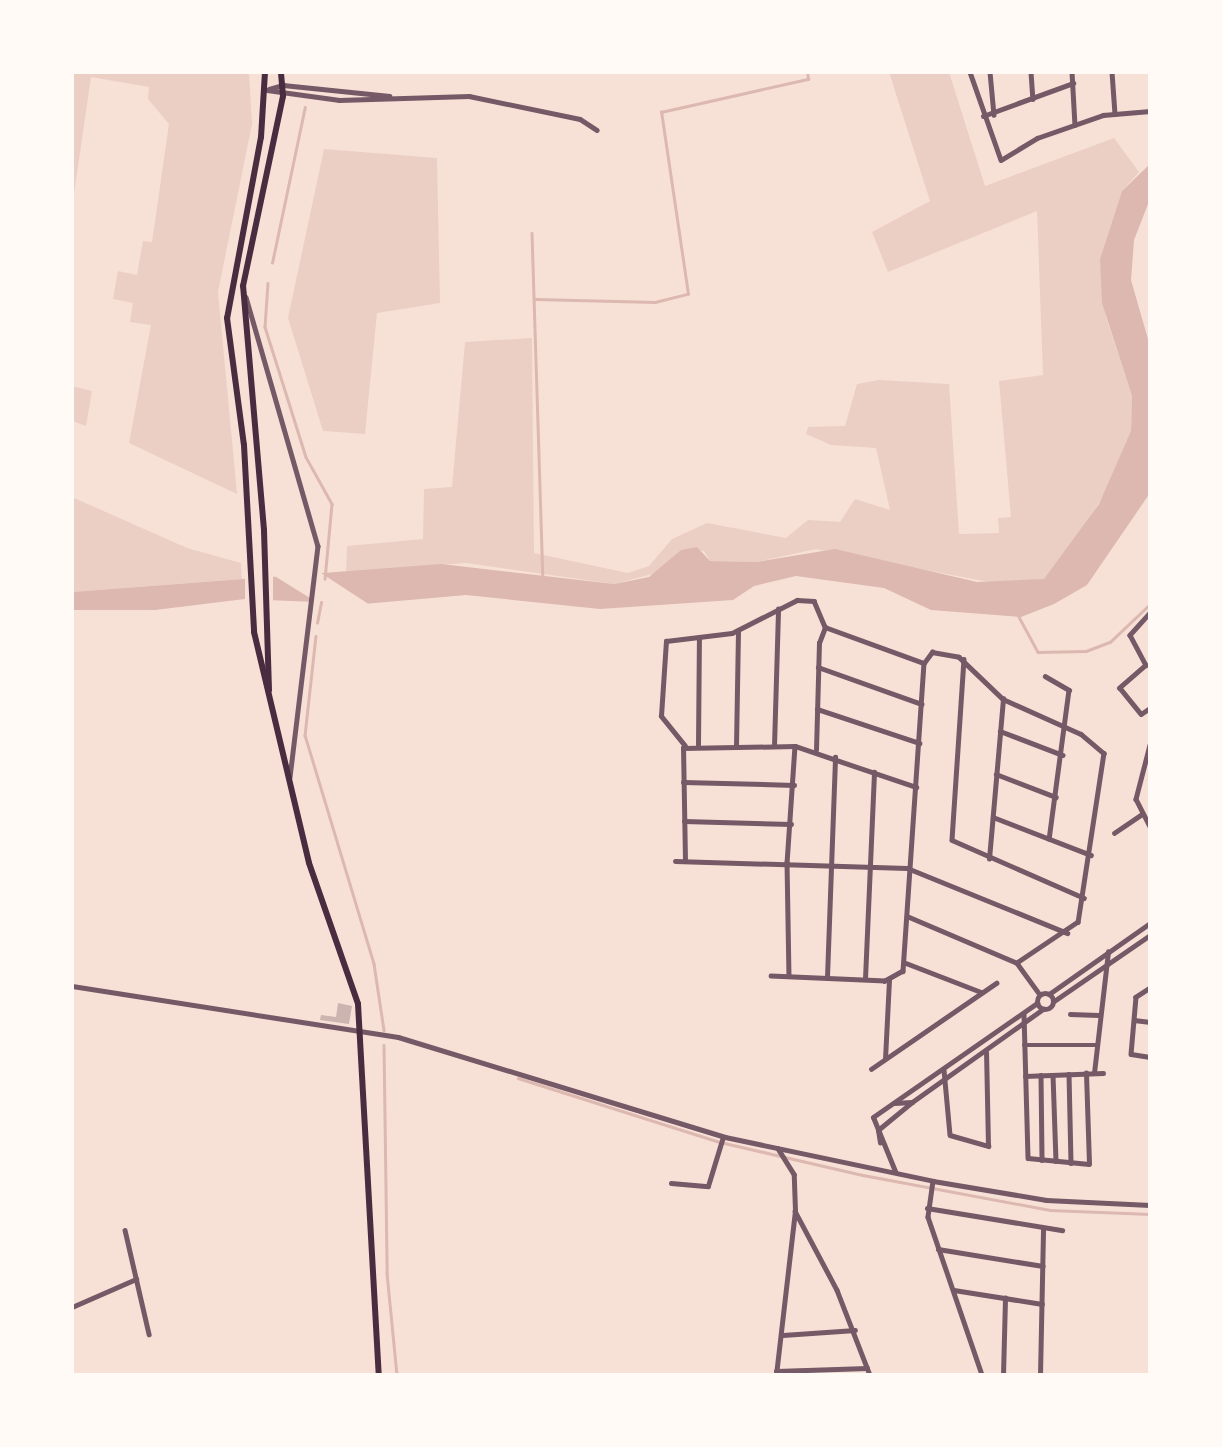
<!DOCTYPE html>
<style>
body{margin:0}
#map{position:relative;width:1222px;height:1447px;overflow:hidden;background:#f7e1d7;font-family:Commissioner,sans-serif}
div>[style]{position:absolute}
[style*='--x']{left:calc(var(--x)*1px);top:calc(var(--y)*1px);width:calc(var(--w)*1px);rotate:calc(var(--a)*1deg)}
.green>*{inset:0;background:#ebcfc5}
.water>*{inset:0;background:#dcb8b0}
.pier>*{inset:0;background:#f7e1d7;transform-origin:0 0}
.stream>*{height:2.5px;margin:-1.25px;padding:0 1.25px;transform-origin:1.25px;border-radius:1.25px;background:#dcb8b0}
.building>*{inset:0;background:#ccb4b1}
.minor>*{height:4.5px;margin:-2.25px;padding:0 2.25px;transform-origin:2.25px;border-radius:2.25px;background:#755966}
.tertiary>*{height:5px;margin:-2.5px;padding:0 2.5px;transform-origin:2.5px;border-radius:2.5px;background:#755966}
.tertiary>.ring{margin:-2.5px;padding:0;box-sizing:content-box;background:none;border:5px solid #755966;border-radius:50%}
.secondary>*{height:6px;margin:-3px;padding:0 3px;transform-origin:3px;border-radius:3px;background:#4a2c40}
span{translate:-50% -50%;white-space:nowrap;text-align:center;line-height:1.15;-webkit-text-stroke:6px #fffaf5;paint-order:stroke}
.frame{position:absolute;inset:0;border:74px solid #fffaf5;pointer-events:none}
</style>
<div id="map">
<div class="green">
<i style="clip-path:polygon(72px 72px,249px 72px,252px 124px,218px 292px,237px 494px,129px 443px,151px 325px,130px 322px,133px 303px,113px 299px,118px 271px,137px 275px,143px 241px,152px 242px,169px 124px,148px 99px,149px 87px,91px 77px,72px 208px)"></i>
<i style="clip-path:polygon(889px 72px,949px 72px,985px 186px,1114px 138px,1139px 172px,1122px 191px,1100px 259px,1106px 317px,1132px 396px,1131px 431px,1111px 484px,1057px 568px,1044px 579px,999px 584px,816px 549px,756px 562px,710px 561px,704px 551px,681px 550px,660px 572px,614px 584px,466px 563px,346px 572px,347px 546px,423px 539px,424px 489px,452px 487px,465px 342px,532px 338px,534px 553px,628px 573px,649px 566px,672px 539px,707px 523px,786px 538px,808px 520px,840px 522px,855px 499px,890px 510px,876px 448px,831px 445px,806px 434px,808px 427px,845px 426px,857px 384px,879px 380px,949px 384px,959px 534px,999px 533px,998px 518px,1011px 517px,999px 381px,1043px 375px,1037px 211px,888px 272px,872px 232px,930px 201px)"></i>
<i style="clip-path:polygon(324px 149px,437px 158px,440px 303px,377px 313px,365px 434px,323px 431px,288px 318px)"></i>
<i style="clip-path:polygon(72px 386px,92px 391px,86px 426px,72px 421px)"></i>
<i style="clip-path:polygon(72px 497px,187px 548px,241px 563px,242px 579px,72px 592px)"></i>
</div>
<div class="water">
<i style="clip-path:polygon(1150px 164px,1150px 199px,1134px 240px,1131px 280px,1150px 346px,1150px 493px,1087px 585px,1054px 604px,1021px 617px,931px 610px,884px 588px,796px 576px,754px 586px,733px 600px,600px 609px,466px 595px,364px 604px,245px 599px,155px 610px,72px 610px,72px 592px,441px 564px,614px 584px,649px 577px,681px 550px,697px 547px,710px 561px,756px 562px,835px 549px,977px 582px,1044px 579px,1099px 504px,1131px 431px,1132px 396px,1102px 303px,1100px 259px,1122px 191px)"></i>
</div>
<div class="pier">
<i style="clip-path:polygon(321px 573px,373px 607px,309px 606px,310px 598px,273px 575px)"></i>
<i style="left:245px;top:575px;width:28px;height:27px"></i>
</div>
<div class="stream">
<i style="--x:532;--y:233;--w:344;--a:88.2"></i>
<i style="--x:272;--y:263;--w:159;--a:-78.1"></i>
<i style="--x:268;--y:283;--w:44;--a:93.9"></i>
<i style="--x:265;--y:327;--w:136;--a:72.5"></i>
<i style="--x:306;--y:457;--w:54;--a:61"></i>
<i style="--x:332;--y:504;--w:75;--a:95.3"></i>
<i style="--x:536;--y:299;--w:119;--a:1.4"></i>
<i style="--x:655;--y:302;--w:34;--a:-14"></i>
<i style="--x:688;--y:294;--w:184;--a:-98.4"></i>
<i style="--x:661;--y:112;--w:151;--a:-12.7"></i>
<i style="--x:808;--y:79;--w:7;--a:-98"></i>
<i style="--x:1018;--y:615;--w:42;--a:61.6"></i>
<i style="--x:1038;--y:652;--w:48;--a:-1.2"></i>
<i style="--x:1086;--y:651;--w:26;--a:-21"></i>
<i style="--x:1110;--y:642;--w:55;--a:-43.5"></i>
<i style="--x:317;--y:623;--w:21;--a:-79"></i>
<i style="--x:316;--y:636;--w:100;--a:96.3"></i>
<i style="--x:305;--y:735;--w:239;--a:73.2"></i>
<i style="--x:374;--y:964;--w:67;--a:81.4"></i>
<i style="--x:384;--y:1045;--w:228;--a:89.2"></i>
<i style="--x:387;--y:1273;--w:102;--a:84.4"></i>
<i style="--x:518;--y:1078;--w:212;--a:17.6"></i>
<i style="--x:720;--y:1142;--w:147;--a:13"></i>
<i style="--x:863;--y:1175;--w:190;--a:10.6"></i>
<i style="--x:1050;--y:1210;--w:100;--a:2.3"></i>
</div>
<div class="building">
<i style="clip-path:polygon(338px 1003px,352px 1006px,349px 1024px,320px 1020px,321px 1015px,336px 1017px)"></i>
</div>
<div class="minor">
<i style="--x:970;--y:72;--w:93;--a:70.6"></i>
<i style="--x:1001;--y:160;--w:42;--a:-31.4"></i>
<i style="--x:1037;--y:138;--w:70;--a:-19.2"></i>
<i style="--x:1103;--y:115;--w:47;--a:-4.9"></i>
<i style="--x:990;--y:72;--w:43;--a:84.7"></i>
<i style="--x:1031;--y:72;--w:27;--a:86"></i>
<i style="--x:1072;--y:72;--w:53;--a:86.8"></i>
<i style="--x:1112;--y:72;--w:42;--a:85.9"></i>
<i style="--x:269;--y:89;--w:15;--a:-16"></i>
<i style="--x:283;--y:85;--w:107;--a:5.9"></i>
<i style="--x:267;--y:90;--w:73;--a:7.9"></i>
<i style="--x:339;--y:100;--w:130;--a:-1.8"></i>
<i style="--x:469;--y:96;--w:113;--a:11.7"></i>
<i style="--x:580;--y:119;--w:20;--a:33"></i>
<i style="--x:983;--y:116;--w:96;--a:-20.1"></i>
<i style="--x:246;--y:297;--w:259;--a:73.9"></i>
<i style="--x:318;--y:546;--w:233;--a:96.9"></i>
<i style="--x:1150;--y:613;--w:30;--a:132"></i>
<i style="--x:1130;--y:635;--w:34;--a:62"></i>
<i style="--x:1146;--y:665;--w:35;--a:139"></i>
<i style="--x:1120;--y:688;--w:33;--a:51"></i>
<i style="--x:1141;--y:714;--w:11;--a:-34"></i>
<i style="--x:964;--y:659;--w:181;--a:93.8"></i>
<i style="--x:952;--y:840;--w:144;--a:23.7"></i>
<i style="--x:924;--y:663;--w:14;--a:-54"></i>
<i style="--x:932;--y:652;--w:27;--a:10"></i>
<i style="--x:959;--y:657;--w:61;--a:43.7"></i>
<i style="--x:1003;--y:699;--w:85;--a:24.2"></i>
<i style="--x:1081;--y:734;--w:30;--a:40"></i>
<i style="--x:1104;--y:753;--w:171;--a:98.7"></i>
<i style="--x:1078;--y:922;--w:73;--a:146.1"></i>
<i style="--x:818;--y:667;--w:110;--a:19.6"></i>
<i style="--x:1045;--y:676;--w:28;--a:30"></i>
<i style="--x:1069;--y:690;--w:150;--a:97.6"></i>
<i style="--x:817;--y:709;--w:108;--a:18.4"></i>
<i style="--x:1000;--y:731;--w:67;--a:20.9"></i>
<i style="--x:698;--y:745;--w:107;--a:-89.5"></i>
<i style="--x:1150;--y:745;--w:56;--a:104.5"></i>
<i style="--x:1136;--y:799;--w:31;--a:63"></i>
<i style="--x:685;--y:746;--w:38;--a:-129"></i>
<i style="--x:661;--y:716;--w:75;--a:-86.2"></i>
<i style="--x:666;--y:641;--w:66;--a:-6.9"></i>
<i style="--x:732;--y:633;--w:73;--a:-26.9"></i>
<i style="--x:797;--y:600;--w:17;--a:3"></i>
<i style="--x:814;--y:601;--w:28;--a:67"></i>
<i style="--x:825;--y:627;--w:105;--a:20"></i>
<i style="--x:924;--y:663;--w:309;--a:93.9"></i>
<i style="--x:903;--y:971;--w:21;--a:151"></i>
<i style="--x:885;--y:981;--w:114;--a:-177.5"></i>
<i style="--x:736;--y:746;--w:115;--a:-89"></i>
<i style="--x:774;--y:746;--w:137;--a:-88.3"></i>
<i style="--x:795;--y:746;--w:128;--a:18.7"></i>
<i style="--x:816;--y:750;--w:107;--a:-88.4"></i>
<i style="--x:819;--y:643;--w:17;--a:-69"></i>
<i style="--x:996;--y:774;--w:64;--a:21"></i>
<i style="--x:683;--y:782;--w:111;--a:1.5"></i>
<i style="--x:993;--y:817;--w:105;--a:21.2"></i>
<i style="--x:684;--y:821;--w:107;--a:1.6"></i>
<i style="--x:1114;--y:833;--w:34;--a:-34"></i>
<i style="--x:989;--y:859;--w:161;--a:-85"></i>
<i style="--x:685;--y:861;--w:113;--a:-91"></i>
<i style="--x:683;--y:748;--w:112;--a:-1"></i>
<i style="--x:795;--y:746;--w:116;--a:93.9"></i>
<i style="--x:787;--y:862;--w:114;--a:89"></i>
<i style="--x:907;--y:916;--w:120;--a:23.1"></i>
<i style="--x:1017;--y:963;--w:39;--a:54"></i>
<i style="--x:906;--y:963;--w:80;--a:21.1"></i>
<i style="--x:827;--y:977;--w:220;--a:-87.9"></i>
<i style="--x:865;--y:979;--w:207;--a:-87.5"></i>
<i style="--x:1150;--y:988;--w:17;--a:147"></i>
<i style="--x:1136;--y:997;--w:57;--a:95"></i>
<i style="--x:1131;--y:1054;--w:19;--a:9"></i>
<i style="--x:1024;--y:1014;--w:144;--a:88.4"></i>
<i style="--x:1028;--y:1158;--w:61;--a:5.6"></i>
<i style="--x:1089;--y:1164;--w:91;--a:-91.9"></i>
<i style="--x:1070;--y:1014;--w:28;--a:2"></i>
<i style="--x:1134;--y:1020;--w:16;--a:7"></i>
<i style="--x:1024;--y:1045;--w:72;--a:0"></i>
<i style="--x:885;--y:1059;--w:79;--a:-87.1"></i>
<i style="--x:871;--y:1069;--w:152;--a:-34.5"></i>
<i style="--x:944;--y:1070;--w:65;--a:84.7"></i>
<i style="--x:950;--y:1135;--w:40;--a:16"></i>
<i style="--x:988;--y:1146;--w:93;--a:-91.2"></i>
<i style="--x:1094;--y:1073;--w:122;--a:-83.4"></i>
<i style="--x:1069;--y:1074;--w:89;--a:88.7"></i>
<i style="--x:1041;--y:1075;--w:85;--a:89.3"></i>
<i style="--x:1053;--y:1075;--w:86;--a:88"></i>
<i style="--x:1025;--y:1076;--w:78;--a:-2.2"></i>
<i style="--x:880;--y:1143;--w:13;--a:-99"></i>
<i style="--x:878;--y:1130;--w:43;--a:-39.3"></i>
<i style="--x:933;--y:1181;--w:36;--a:98"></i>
<i style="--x:928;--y:1217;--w:167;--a:71.1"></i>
<i style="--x:671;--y:1183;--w:37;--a:5"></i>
<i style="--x:708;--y:1186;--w:51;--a:-73"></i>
<i style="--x:927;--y:1208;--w:137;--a:9.3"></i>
<i style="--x:795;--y:1211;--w:89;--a:62"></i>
<i style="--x:837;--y:1290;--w:91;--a:68.8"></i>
<i style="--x:125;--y:1230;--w:107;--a:77"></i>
<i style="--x:938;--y:1249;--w:106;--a:9.2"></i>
<i style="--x:954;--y:1290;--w:89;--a:9"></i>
<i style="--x:72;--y:1307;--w:70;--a:-23.6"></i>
<i style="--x:783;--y:1335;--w:72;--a:-4"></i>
<i style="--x:776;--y:1371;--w:91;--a:-1.9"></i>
<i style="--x:776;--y:1375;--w:165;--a:-83.4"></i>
<i style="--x:795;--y:1211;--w:36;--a:-92"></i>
<i style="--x:794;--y:1175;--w:31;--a:-122"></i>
<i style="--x:1003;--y:1375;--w:77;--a:-88.5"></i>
<i style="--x:1040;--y:1375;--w:146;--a:-88.8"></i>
</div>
<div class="tertiary">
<i style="--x:675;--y:861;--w:232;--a:1.7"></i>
<i style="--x:907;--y:868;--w:173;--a:22.1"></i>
<i style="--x:72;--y:986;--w:330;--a:8.9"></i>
<i style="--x:398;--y:1037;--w:342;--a:17"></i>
<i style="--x:725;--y:1137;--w:213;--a:11.9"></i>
<i style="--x:933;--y:1181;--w:115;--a:9.5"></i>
<i style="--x:1046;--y:1200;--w:104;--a:2.8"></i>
<i class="ring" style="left:1037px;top:993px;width:11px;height:11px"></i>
<i style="--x:1049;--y:994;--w:123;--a:-35.1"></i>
<i style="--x:1054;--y:1001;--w:116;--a:-34.5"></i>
<i style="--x:894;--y:1103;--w:18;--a:-3"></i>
<i style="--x:912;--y:1102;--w:161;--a:-35.4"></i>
<i style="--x:895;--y:1171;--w:58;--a:-112.2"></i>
<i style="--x:873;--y:1117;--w:200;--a:-34.8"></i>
</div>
<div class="secondary">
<i style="--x:265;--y:72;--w:65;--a:93.5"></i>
<i style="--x:261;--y:137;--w:184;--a:100.6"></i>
<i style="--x:227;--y:318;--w:128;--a:82.4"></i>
<i style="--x:244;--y:445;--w:187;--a:86.9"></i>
<i style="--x:254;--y:632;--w:237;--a:76.6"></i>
<i style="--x:309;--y:863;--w:149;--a:70.8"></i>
<i style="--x:358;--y:1004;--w:372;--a:86.8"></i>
<i style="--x:269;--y:690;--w:160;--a:-91.8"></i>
<i style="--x:264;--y:530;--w:245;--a:-94.9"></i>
<i style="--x:243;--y:286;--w:194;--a:-78.1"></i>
<i style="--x:283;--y:96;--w:24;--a:-95"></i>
</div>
<div class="frame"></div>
</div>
